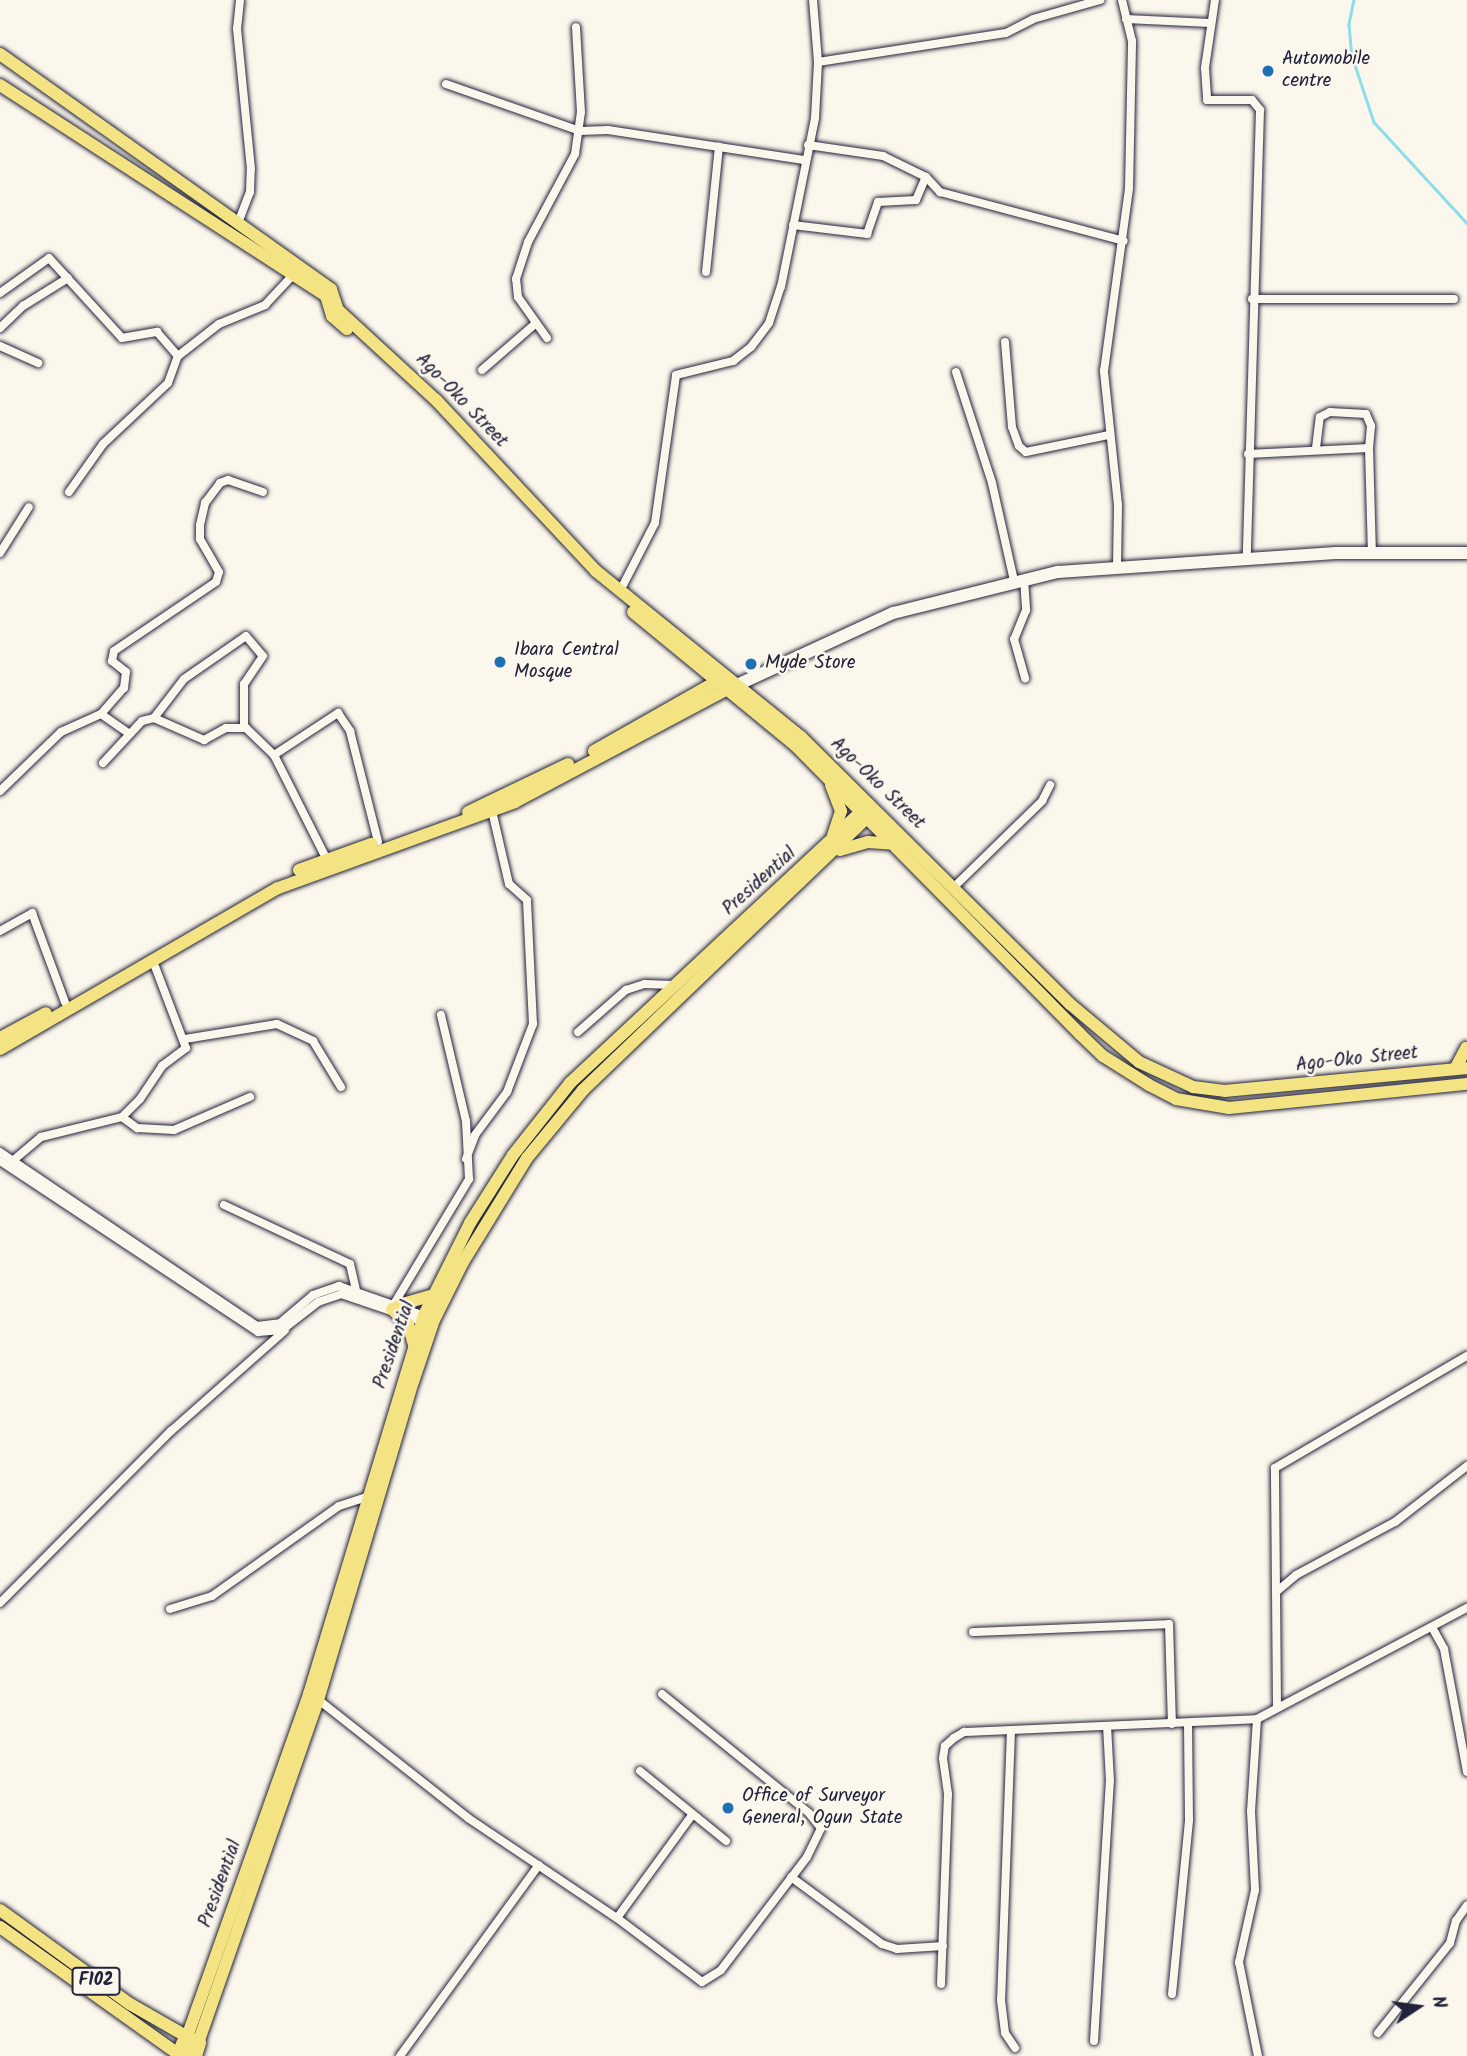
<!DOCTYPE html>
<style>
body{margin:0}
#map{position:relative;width:1467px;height:2056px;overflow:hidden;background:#fbf7ec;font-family:Kalam,sans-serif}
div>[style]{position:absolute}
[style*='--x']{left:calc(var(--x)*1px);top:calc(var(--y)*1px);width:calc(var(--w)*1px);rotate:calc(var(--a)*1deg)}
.stream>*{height:2.5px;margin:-1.25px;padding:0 1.25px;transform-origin:1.25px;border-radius:1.25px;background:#8eddeb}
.roads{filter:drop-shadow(0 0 2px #22223b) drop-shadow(0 0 2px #22223b)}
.street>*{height:8px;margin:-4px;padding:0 4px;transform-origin:4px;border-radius:4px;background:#fbf7ec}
.secondary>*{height:12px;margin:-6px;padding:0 6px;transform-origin:6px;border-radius:6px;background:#fbf7ec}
.primary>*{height:12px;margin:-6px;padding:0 6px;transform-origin:6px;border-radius:6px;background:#f4e382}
.highway>*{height:16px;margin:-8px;padding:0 8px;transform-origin:8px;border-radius:8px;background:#f4e382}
.dots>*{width:19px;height:19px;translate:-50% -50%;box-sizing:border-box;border:4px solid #fbf7ec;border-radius:50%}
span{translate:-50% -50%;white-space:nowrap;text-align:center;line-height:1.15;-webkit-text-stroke:5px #fbf7ec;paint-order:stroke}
.shield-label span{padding:2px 5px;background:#fbf7ec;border:2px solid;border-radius:5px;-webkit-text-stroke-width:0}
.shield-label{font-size:18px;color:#22223b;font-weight:700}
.poi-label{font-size:19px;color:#22223b}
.left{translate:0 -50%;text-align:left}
.street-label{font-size:19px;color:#22223b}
.north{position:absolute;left:1383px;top:1972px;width:70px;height:70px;-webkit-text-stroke:5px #fbf7ec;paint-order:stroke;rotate:77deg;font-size:19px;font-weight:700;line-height:28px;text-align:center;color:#22223b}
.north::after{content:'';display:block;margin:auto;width:24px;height:32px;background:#22223b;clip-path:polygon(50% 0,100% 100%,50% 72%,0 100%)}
</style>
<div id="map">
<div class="stream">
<i style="--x:1354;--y:0;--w:25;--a:102"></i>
<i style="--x:1349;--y:24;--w:32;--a:85"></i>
<i style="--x:1352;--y:56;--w:70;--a:71.6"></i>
<i style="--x:1374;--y:122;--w:137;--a:47.4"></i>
</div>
<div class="roads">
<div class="street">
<i style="--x:1215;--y:0;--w:69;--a:98.4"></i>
<i style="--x:1205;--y:68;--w:32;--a:86"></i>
<i style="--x:1207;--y:100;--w:45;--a:0"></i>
<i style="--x:1252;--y:100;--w:13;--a:51"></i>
<i style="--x:1260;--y:110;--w:447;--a:91.7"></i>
<i style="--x:1126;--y:19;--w:84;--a:2.7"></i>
<i style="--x:818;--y:62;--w:190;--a:-8.8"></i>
<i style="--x:1006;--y:33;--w:30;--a:-27"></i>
<i style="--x:1033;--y:19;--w:70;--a:-15.8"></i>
<i style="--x:446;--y:84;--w:142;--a:19.3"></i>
<i style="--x:580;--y:131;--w:28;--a:-2"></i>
<i style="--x:608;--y:130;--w:198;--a:8.7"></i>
<i style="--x:808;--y:145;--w:76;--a:8.3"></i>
<i style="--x:883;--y:156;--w:48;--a:26"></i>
<i style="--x:926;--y:177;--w:21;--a:47"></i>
<i style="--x:940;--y:192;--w:190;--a:14.9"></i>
<i style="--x:238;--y:223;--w:33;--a:-69"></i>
<i style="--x:250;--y:192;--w:23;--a:-88"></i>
<i style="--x:251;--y:169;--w:141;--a:-95.7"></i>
<i style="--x:237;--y:29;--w:29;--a:-84"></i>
<i style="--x:793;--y:225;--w:75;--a:6.9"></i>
<i style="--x:867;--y:234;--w:34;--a:-71"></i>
<i style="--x:878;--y:202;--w:38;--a:-3"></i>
<i style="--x:916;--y:200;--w:25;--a:-67"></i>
<i style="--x:706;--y:272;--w:126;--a:-84.1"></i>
<i style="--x:0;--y:293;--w:60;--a:-35.5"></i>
<i style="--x:49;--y:258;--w:108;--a:47.6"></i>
<i style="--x:122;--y:338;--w:36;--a:-10"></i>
<i style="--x:157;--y:332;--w:32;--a:49"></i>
<i style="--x:1252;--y:299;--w:202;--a:0"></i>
<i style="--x:0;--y:328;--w:32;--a:-44"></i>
<i style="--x:23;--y:306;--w:53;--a:-31.9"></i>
<i style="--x:547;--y:338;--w:50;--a:-125.3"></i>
<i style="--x:518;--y:297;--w:18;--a:-96"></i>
<i style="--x:516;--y:279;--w:39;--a:-72"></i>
<i style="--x:528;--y:242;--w:100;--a:-61.9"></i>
<i style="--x:575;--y:154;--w:42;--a:-81.9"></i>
<i style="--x:581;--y:112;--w:85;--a:-93.4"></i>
<i style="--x:1005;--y:342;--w:85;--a:85.3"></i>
<i style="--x:1012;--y:427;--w:20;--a:70"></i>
<i style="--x:1019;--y:446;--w:9;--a:41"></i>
<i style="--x:1026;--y:452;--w:85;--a:-11.6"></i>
<i style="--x:0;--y:346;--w:42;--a:24.1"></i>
<i style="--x:482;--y:370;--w:70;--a:-41"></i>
<i style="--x:956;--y:372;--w:117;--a:72"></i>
<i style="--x:992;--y:483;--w:100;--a:77.3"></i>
<i style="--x:1316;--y:448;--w:31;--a:-83"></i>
<i style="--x:1320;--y:417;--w:11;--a:-27"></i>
<i style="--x:1330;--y:412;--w:36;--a:3"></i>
<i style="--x:1366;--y:414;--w:13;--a:67"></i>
<i style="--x:1371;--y:426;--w:22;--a:95"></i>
<i style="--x:1248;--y:454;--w:121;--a:-2.8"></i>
<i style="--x:1369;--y:448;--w:105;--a:88.4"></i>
<i style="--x:69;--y:492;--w:59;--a:-54.7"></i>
<i style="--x:103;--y:444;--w:89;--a:-43.2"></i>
<i style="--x:168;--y:383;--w:29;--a:-70"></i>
<i style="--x:178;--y:356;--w:52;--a:-38"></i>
<i style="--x:219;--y:324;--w:50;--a:-22.4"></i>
<i style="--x:265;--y:305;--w:41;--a:-47"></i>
<i style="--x:0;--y:553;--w:54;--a:-57.8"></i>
<i style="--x:1117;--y:565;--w:60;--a:-89"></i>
<i style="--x:1118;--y:505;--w:135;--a:-96"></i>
<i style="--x:1104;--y:371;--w:185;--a:-82.2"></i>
<i style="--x:1129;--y:188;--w:147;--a:-88.8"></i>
<i style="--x:1132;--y:41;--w:42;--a:-103.7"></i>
<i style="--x:1024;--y:579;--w:31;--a:86"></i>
<i style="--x:1026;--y:610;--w:31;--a:112"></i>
<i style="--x:1014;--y:639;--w:41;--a:74.2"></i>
<i style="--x:620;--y:591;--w:76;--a:-62.8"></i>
<i style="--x:655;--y:523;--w:149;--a:-81.9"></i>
<i style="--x:676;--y:375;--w:59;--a:-13.8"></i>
<i style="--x:733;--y:361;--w:23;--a:-38"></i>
<i style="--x:751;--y:347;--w:30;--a:-53"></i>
<i style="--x:769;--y:323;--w:38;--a:-72"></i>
<i style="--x:781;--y:287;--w:172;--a:-78.6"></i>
<i style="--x:815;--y:118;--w:56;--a:-86.9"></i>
<i style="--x:818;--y:62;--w:62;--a:-94.6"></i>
<i style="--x:101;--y:714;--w:35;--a:35"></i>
<i style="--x:154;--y:718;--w:49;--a:-52.4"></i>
<i style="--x:184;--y:679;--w:75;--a:-34.7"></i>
<i style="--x:246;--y:636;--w:26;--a:50"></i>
<i style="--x:263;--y:656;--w:34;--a:124"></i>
<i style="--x:244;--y:684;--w:43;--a:90"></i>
<i style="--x:274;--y:755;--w:77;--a:-33.3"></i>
<i style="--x:338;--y:713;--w:22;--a:56"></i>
<i style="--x:350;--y:731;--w:114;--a:75.8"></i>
<i style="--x:103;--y:763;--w:57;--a:-47.1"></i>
<i style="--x:142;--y:721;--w:12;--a:-14"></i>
<i style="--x:154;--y:718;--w:55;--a:23.7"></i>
<i style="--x:204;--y:740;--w:25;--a:-29"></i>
<i style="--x:226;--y:728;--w:20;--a:0"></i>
<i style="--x:246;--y:728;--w:39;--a:44"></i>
<i style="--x:274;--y:755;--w:115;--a:63.2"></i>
<i style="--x:0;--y:791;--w:85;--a:-44"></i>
<i style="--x:61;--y:732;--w:44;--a:-24.2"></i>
<i style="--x:101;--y:714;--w:35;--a:-49"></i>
<i style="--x:124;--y:688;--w:16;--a:-83"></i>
<i style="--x:126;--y:672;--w:18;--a:-142"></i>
<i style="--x:112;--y:661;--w:10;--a:-79"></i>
<i style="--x:114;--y:651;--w:123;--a:-34.1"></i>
<i style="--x:216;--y:582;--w:10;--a:-73"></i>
<i style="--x:219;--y:572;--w:38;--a:-120"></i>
<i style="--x:200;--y:539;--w:14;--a:-90"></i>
<i style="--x:200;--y:525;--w:23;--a:-77"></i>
<i style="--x:205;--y:503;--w:25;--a:-53"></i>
<i style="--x:220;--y:483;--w:9;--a:-21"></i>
<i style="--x:228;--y:480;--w:37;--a:19"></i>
<i style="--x:955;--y:886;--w:122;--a:-44.3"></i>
<i style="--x:1042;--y:801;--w:18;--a:-63"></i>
<i style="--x:0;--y:931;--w:37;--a:-29"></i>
<i style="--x:32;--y:913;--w:95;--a:69.7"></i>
<i style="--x:578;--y:1032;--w:64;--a:-41.2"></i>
<i style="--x:626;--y:990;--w:20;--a:-18"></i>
<i style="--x:645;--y:984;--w:28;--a:2"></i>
<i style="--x:185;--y:1039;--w:93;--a:-9.3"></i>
<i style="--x:277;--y:1024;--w:40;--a:25"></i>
<i style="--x:313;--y:1041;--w:54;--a:58.7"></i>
<i style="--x:122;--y:1117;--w:19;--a:36"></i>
<i style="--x:137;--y:1128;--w:37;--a:3"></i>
<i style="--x:174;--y:1130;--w:83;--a:-23.5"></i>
<i style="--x:0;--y:1152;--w:310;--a:34.1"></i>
<i style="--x:257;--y:1326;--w:23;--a:-7"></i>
<i style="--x:280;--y:1323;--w:43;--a:-40.3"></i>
<i style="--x:313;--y:1295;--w:28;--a:-19"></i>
<i style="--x:339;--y:1286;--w:94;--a:19.2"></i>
<i style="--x:466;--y:1159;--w:26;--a:-69"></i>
<i style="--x:475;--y:1135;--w:54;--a:-53.3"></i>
<i style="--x:507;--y:1092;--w:73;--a:-69.1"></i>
<i style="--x:533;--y:1024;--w:124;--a:-92.8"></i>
<i style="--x:527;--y:900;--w:24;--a:-138"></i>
<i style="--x:509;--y:884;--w:75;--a:-103.1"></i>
<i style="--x:0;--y:1161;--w:310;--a:33.5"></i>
<i style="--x:258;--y:1332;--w:24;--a:-5"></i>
<i style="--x:282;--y:1330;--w:46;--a:-37.9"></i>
<i style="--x:318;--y:1302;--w:24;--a:-19"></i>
<i style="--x:341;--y:1294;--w:90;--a:18.8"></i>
<i style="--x:9;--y:1164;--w:42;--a:-40.2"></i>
<i style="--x:41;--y:1137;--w:83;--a:-13.9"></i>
<i style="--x:122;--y:1117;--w:25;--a:-45"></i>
<i style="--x:140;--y:1099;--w:40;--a:-56"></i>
<i style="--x:162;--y:1066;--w:30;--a:-37"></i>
<i style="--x:186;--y:1048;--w:93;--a:-110.8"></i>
<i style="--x:224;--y:1205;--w:139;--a:25.1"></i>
<i style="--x:350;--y:1264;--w:27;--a:77"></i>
<i style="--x:394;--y:1304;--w:146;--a:-59"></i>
<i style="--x:469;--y:1179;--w:58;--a:-93"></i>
<i style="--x:466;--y:1121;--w:109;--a:-103.3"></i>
<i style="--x:1276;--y:1592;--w:26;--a:-40"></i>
<i style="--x:1296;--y:1575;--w:112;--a:-28.2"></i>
<i style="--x:1395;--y:1522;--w:91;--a:-37.9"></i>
<i style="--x:0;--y:1603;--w:243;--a:-45.2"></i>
<i style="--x:171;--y:1431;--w:152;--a:-41.5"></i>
<i style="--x:170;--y:1609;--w:44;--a:-17.2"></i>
<i style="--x:212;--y:1596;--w:156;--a:-35.3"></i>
<i style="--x:339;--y:1506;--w:28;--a:-18"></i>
<i style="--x:1433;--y:1629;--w:23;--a:61"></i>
<i style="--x:1444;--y:1649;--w:125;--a:79.4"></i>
<i style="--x:973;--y:1632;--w:196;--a:-2.3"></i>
<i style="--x:1169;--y:1624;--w:100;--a:88.3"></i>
<i style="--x:315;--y:1697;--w:195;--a:38.3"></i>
<i style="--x:468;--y:1818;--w:179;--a:33.9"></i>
<i style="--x:617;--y:1918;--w:106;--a:37"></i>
<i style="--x:702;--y:1982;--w:22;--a:-32"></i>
<i style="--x:721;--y:1970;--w:142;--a:-52.7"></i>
<i style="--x:807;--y:1857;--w:32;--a:-64"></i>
<i style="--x:821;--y:1828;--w:19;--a:-129"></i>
<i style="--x:809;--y:1813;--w:189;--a:-141"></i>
<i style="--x:1277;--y:1706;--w:238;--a:-90.5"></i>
<i style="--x:1275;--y:1468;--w:222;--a:-30.3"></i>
<i style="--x:1257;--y:1719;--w:92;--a:93.7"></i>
<i style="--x:1251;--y:1811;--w:79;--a:87.1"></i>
<i style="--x:1255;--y:1890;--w:74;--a:102.5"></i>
<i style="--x:1239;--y:1962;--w:96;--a:78.6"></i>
<i style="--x:1011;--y:1730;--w:270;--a:92.1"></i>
<i style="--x:1001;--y:2000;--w:33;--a:83"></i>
<i style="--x:1005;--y:2033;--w:18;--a:56"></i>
<i style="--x:640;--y:1771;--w:111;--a:39.1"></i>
<i style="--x:791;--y:1877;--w:113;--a:36.4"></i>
<i style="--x:882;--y:1944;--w:16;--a:18"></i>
<i style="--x:897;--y:1949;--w:46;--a:-3.7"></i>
<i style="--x:617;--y:1918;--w:127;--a:-53.9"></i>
<i style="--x:941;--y:1984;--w:190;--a:-87.9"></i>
<i style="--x:948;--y:1794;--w:36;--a:-98"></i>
<i style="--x:943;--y:1758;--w:12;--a:-81"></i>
<i style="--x:945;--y:1746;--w:12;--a:-42"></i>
<i style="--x:954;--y:1738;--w:12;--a:-31"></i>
<i style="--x:964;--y:1732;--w:293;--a:-2.5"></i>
<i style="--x:1257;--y:1719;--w:238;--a:-27.9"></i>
<i style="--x:1172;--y:1994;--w:175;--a:-84.4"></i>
<i style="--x:1189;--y:1820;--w:97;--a:-90.6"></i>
<i style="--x:1378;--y:2033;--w:115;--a:-51.3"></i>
<i style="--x:1450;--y:1943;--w:23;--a:-75"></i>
<i style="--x:1456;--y:1921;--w:19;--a:-55"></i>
<i style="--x:1094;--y:2041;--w:260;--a:-86.5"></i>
<i style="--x:1110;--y:1781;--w:55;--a:-93.1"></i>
<i style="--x:400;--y:2056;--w:236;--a:-54"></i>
</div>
<div class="secondary">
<i style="--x:737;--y:685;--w:172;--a:-24.8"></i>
<i style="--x:893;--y:613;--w:170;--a:-14"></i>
<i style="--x:1058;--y:572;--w:278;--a:-3.9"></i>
<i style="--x:1335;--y:553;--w:132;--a:0"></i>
</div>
<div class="primary">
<i style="--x:0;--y:54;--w:406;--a:35.4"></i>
<i style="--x:331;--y:289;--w:22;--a:72"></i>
<i style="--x:338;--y:310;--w:133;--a:42.6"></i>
<i style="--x:436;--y:400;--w:234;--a:46.9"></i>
<i style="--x:596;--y:571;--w:264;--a:39"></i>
<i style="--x:801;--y:737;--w:379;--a:44.8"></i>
<i style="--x:1070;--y:1004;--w:90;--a:40"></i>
<i style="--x:1139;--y:1062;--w:60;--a:24.8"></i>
<i style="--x:1193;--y:1087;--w:32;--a:7"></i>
<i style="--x:1225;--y:1091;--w:243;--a:-5.4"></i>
<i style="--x:0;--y:85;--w:388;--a:32.9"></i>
<i style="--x:326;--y:296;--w:21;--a:73"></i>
<i style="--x:332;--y:316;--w:20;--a:41"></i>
<i style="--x:633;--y:612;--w:210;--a:39.4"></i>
<i style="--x:795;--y:745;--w:406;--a:45.4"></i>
<i style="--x:1080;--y:1034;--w:32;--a:44"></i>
<i style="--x:1103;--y:1056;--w:54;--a:32.2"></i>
<i style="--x:1149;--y:1085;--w:30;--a:27"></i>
<i style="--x:1176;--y:1099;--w:54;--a:9.6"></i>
<i style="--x:1229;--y:1108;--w:239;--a:-5.8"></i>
<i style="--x:594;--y:751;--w:146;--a:-29.6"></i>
<i style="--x:831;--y:785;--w:28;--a:69"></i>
<i style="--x:841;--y:811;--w:26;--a:108"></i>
<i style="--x:468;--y:812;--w:111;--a:-25.6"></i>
<i style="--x:840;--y:850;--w:29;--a:-16"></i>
<i style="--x:868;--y:842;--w:26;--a:4"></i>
<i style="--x:299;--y:870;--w:77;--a:-19.9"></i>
<i style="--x:0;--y:1038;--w:52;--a:-28.5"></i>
<i style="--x:0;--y:1049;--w:321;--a:-30.1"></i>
<i style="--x:278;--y:888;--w:252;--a:-19.9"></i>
<i style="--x:515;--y:802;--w:245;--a:-28"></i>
<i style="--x:1455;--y:1069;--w:24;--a:-62"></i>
<i style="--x:399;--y:1305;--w:35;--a:-16"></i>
<i style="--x:392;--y:1309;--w:22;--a:43"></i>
<i style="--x:408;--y:1324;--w:22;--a:74"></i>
<i style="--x:0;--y:1910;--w:160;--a:35.9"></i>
<i style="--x:130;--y:2004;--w:78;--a:29.8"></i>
<i style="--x:198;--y:2043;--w:363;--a:-70.7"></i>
<i style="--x:318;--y:1700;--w:332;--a:-73.4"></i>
<i style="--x:413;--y:1382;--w:65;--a:-71.3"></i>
<i style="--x:434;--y:1320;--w:65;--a:-63.4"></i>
<i style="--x:463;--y:1262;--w:122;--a:-58.4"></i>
<i style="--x:527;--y:1158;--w:88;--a:-50.5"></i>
<i style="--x:583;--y:1090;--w:400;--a:-43.8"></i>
<i style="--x:0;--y:1927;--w:222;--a:35.5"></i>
<i style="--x:187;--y:2037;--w:364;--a:-70.4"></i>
<i style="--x:309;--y:1694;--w:396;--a:-73.1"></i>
<i style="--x:424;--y:1315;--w:103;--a:-63.4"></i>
<i style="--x:470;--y:1223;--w:80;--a:-57.7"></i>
<i style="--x:513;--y:1155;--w:92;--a:-51.6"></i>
<i style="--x:570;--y:1083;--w:399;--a:-43"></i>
</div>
<div class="highway">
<i style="--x:179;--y:2056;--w:21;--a:-67"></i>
<i style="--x:194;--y:2056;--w:14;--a:-73"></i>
</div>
</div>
<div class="dots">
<i style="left:1268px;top:71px;background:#1f6fb2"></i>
<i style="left:500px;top:662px;background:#1f6fb2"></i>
<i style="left:751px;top:664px;background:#1f6fb2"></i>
<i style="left:728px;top:1808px;background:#1f6fb2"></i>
</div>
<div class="shield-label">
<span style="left:96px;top:1981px">F102</span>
</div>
<div class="poi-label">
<span class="left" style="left:1282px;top:71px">Automobile<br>centre</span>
<span class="left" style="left:514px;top:662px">Ibara Central<br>Mosque</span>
<span class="left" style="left:765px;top:664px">Myde Store</span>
<span class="left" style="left:742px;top:1808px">Office of Surveyor<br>General, Ogun State</span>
</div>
<div class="street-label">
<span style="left:461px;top:401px;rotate:46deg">Ago-Oko Street</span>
<span style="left:877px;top:784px;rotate:44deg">Ago-Oko Street</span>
<span style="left:760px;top:882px;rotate:-42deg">Presidential</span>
<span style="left:1357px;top:1060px;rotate:-6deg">Ago-Oko Street</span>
<span style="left:395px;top:1345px;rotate:-71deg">Presidential</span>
<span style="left:221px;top:1884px;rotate:-70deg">Presidential</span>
</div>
<div class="north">N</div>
</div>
